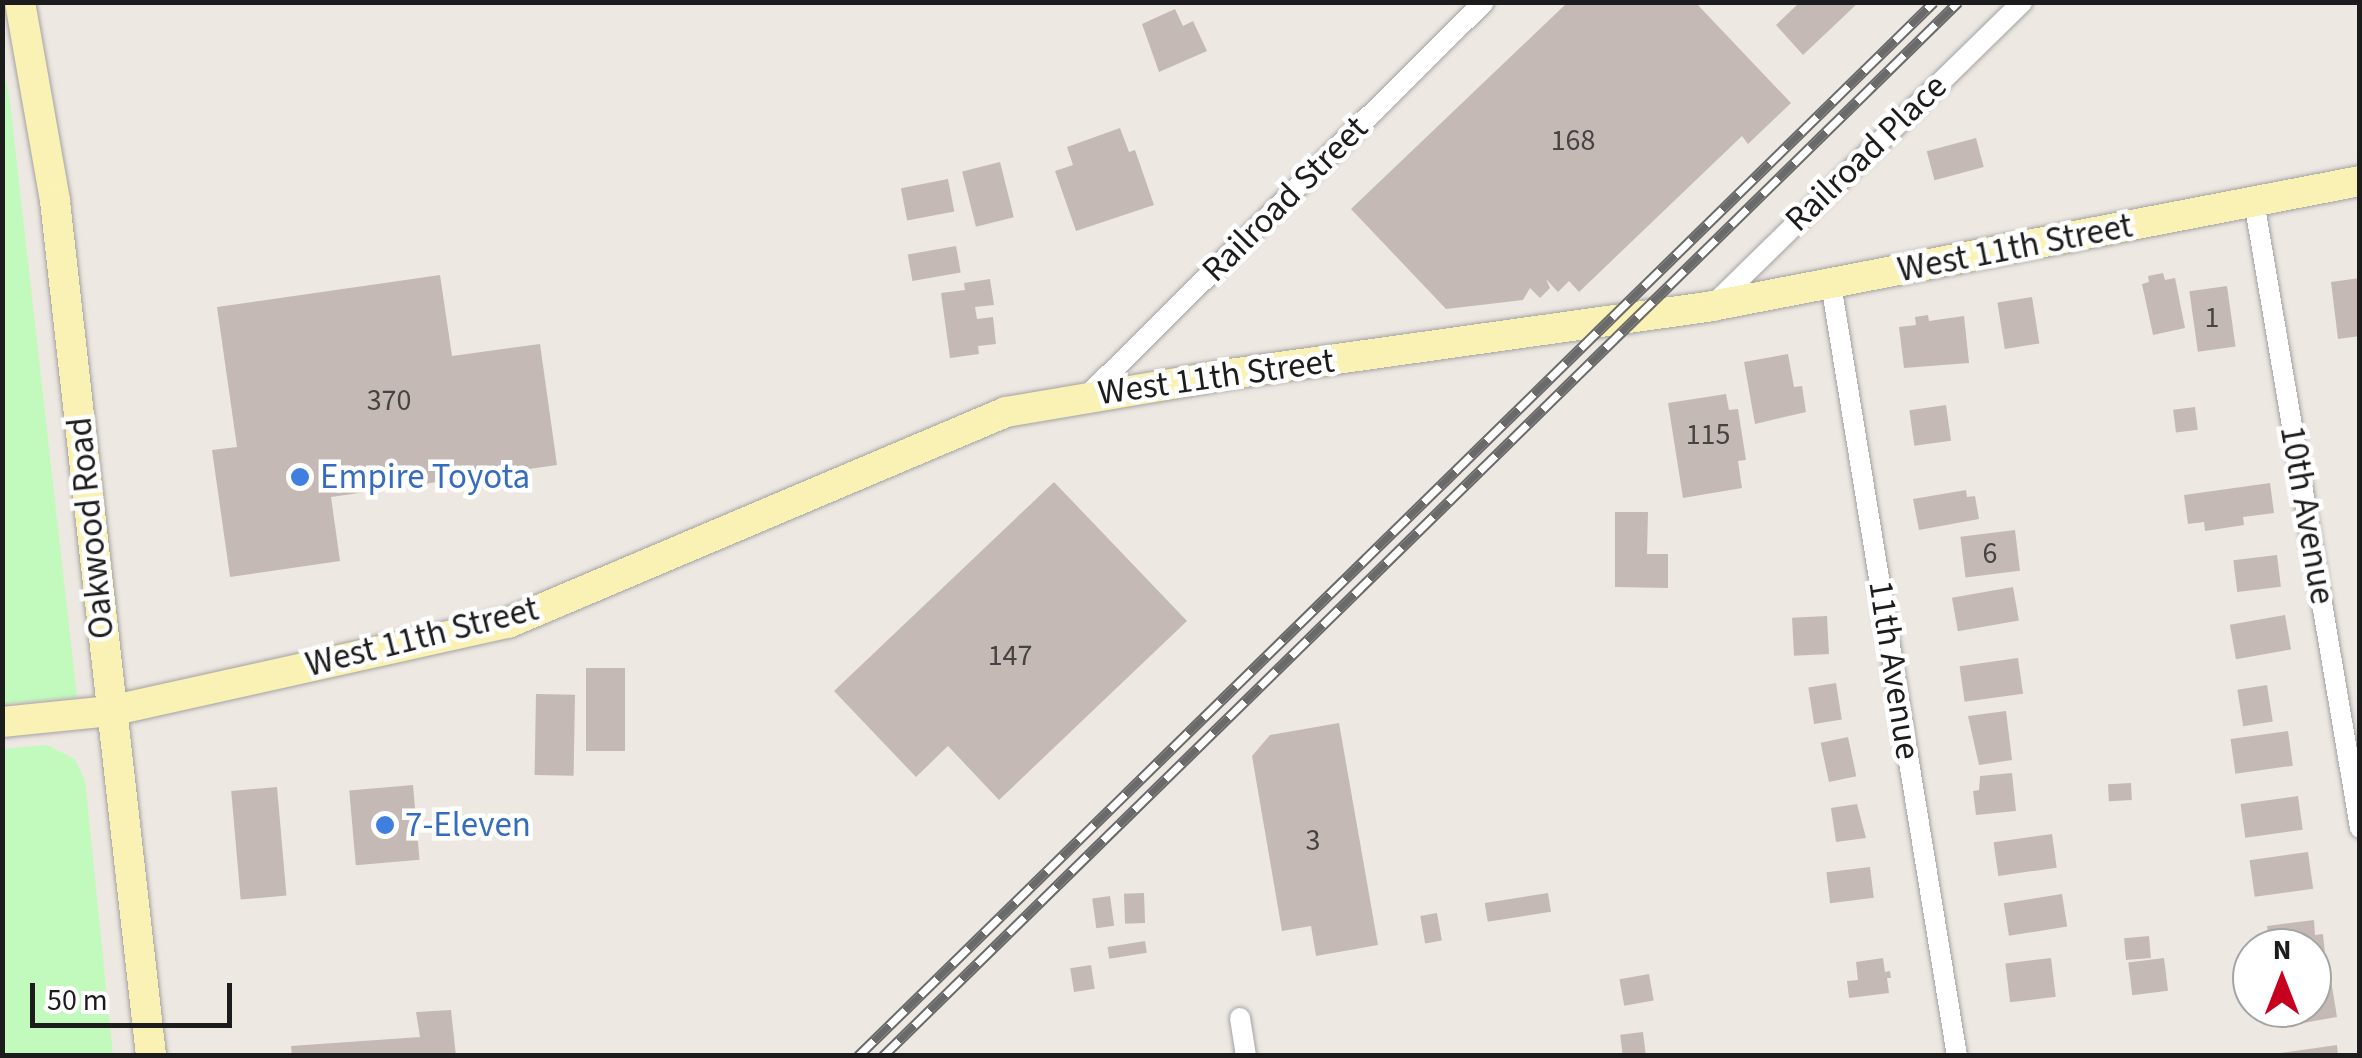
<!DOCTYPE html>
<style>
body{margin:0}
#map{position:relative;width:2362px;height:1058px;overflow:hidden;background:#eee8e2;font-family:"Source Sans 3",sans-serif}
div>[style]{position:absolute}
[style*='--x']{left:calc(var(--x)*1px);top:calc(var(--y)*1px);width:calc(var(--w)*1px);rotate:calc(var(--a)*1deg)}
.park>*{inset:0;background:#c2fabd}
.building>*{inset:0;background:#c5b9b5;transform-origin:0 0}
.roads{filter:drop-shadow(0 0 2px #a3a3a3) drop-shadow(0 0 2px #a3a3a3)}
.street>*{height:20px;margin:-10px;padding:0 10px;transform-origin:10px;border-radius:10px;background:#fff}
.secondary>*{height:30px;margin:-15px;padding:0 15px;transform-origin:15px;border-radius:15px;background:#faf2b4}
.rail>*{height:11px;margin-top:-5.5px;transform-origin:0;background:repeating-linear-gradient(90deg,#fff 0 22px,#6a6a6a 0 44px);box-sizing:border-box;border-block:2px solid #6a6a6a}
.dots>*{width:28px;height:28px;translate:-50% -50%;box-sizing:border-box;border:5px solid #fff;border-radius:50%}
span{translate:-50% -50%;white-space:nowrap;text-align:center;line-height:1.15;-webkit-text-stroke:9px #fff;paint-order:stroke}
.number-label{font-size:30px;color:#464342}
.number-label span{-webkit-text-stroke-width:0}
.street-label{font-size:35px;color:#1c1c1c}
.shop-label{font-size:35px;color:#366cbe}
.left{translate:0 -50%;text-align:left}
.frame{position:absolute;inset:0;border:5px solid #1c1c1c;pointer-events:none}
.north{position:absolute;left:2232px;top:928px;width:100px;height:100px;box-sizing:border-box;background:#fff;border:2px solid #a4a4a4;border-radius:50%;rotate:0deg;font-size:28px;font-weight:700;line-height:40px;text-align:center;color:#1c1c1c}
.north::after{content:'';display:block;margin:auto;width:35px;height:45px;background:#c80020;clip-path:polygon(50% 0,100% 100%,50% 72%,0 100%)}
.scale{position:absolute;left:30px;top:983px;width:202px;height:45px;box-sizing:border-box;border:5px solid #1c1c1c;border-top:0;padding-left:12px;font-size:30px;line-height:35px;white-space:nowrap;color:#1c1c1c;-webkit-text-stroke:8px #fff;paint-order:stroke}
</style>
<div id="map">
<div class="park">
<i style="clip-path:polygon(3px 66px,10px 101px,77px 697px,3px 704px)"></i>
<i style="clip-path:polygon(47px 745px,75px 759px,85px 780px,113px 1055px,3px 1055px,3px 749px)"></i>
</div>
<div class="building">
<i style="clip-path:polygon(1568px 2px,1695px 2px,1791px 103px,1748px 144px,1742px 136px,1579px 292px,1569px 281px,1558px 292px,1546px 279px,1550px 288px,1540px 298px,1530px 288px,1523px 300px,1446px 309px,1351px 209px)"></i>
<i style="clip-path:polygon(1800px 2px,1859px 2px,1803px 55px,1776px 25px)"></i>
<i style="clip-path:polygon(1175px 9px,1183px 26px,1193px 21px,1207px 51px,1159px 72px,1142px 24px)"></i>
<i style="clip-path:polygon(1120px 128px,1129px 152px,1135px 150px,1154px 205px,1076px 231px,1055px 171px,1073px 165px,1067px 147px)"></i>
<i style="left:1976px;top:138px;width:30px;height:51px;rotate:75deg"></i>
<i style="left:1000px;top:162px;width:57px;height:39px;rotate:76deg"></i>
<i style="left:948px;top:179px;width:33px;height:48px;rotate:79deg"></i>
<i style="left:956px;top:246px;width:27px;height:49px;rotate:80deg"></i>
<i style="clip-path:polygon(2163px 273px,2165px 280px,2175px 278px,2185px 328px,2153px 335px,2142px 284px,2149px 282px,2148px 276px)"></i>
<i style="clip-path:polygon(440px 275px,452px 356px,540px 344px,557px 465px,331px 497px,340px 561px,230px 577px,212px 450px,237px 447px,217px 307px)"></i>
<i style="clip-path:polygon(2360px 278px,2360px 336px,2338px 339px,2331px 282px)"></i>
<i style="clip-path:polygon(990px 279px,994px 305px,975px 307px,977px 319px,993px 317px,996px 344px,978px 346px,979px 354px,950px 358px,941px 293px,965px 290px,964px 283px)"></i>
<i style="left:2227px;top:286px;width:61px;height:38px;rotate:82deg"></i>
<i style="left:2032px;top:297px;width:47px;height:35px;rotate:81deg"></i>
<i style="clip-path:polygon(1928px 315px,1929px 321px,1964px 316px,1969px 363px,1904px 368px,1899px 327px,1916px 325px,1915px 317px)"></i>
<i style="clip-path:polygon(1788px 354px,1794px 387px,1802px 386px,1806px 412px,1755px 424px,1744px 362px)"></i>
<i style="clip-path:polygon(1726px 394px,1729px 410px,1738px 409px,1746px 460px,1738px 461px,1742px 488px,1683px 498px,1668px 403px)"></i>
<i style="left:1946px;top:405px;width:36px;height:37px;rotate:82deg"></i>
<i style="left:2195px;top:407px;width:23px;height:22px;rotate:83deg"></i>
<i style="clip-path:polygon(1054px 482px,1187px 621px,999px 800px,948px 746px,916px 777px,834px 691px)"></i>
<i style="clip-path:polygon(2270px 483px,2274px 513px,2243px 517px,2244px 525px,2205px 531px,2204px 522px,2188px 524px,2184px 495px)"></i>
<i style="clip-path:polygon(1966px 490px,1967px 497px,1975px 496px,1979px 519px,1919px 530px,1913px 499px)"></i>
<i style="clip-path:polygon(1615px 512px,1648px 512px,1647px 554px,1668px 554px,1668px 588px,1615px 587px)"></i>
<i style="left:2015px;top:530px;width:41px;height:55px;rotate:83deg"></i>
<i style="left:2277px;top:555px;width:32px;height:44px;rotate:83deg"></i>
<i style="left:2013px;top:587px;width:34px;height:62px;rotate:80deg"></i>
<i style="left:2285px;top:615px;width:35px;height:56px;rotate:80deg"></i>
<i style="left:1827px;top:616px;width:38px;height:35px;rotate:87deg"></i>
<i style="left:2018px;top:658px;width:36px;height:59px;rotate:82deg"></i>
<i style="left:586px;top:668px;width:39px;height:83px"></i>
<i style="left:1836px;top:683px;width:37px;height:28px;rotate:81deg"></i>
<i style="left:2267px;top:685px;width:37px;height:30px;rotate:81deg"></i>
<i style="left:536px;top:694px;width:39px;height:81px;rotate:1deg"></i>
<i style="clip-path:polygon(2006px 711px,2012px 760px,1979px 765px,1968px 716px)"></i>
<i style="clip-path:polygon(1339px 723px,1378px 945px,1316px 956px,1311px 926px,1282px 931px,1252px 756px,1270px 735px)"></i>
<i style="left:2288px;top:731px;width:35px;height:58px;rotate:82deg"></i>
<i style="left:1848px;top:737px;width:40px;height:28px;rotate:78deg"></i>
<i style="clip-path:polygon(2012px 773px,2016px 811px,1976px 815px,1973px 791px,1979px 790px,1980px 776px)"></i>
<i style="left:2131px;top:783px;width:17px;height:23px;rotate:87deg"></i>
<i style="left:413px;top:785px;width:75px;height:64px;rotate:85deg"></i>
<i style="left:277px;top:787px;width:109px;height:46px;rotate:85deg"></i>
<i style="left:2298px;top:796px;width:34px;height:58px;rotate:82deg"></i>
<i style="clip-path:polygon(1857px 804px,1866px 838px,1836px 842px,1831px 808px)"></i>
<i style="left:2052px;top:834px;width:34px;height:59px;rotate:82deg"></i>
<i style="left:2308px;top:852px;width:37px;height:59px;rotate:82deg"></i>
<i style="left:1870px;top:867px;width:31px;height:44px;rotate:83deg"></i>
<i style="left:1144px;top:893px;width:30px;height:20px;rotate:88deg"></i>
<i style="left:1548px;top:893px;width:19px;height:64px;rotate:81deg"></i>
<i style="left:2062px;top:894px;width:33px;height:59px;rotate:81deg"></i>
<i style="left:1110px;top:896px;width:30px;height:18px;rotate:82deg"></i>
<i style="left:1437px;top:913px;width:28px;height:17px;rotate:80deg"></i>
<i style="clip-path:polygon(2314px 920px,2315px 935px,2323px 934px,2326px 964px,2312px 965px,2312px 948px,2258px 948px,2270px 944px,2267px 926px)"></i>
<i style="left:2149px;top:936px;width:22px;height:25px;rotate:85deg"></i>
<i style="left:1145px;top:941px;width:12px;height:38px;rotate:81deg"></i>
<i style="clip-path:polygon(1883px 958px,1885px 972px,1890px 971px,1891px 978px,1887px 978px,1889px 993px,1849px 998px,1847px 981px,1858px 980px,1856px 962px)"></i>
<i style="left:2051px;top:958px;width:39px;height:46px;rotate:83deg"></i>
<i style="left:2164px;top:958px;width:33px;height:36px;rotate:83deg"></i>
<i style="left:1091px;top:965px;width:24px;height:21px;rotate:81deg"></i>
<i style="left:1649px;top:974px;width:27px;height:30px;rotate:80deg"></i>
<i style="clip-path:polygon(2331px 980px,2337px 1017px,2280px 1027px,2277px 1008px,2312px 1008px,2312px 983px)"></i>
<i style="clip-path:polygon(451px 1010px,456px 1056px,292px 1056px,291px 1046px,420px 1037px,416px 1012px)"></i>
<i style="left:1643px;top:1032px;width:24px;height:23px;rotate:83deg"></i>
<i style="clip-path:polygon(2337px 1045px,2338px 1056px,2280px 1056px,2280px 1053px)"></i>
</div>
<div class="roads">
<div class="street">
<i style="--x:2254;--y:201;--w:636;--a:80.4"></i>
<i style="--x:1831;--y:284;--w:782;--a:80.73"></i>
<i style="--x:1713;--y:305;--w:433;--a:-44.4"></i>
<i style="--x:1087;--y:396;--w:559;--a:-44.78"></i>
<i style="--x:1240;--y:1018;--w:38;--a:81"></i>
</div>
<div class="secondary">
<i style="--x:20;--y:2;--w:202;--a:80"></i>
<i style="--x:55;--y:201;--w:860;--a:83.59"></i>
<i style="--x:2;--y:722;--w:109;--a:-5.8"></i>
<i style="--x:110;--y:711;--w:408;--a:-12.5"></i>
<i style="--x:508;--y:623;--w:541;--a:-22.96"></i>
<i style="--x:1006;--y:412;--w:227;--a:-9.6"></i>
<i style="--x:1230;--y:374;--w:487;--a:-8"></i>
<i style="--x:1712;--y:306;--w:660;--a:-10.92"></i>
</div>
</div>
<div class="rail">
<i style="--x:858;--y:1056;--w:1506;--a:-44.41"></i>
<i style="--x:883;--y:1056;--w:1506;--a:-44.43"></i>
</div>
<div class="dots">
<i style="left:300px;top:477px;background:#3f7fe0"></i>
<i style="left:385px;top:825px;background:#3f7fe0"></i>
</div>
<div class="number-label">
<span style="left:1573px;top:141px">168</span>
<span style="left:2212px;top:318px">1</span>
<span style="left:389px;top:401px">370</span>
<span style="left:1708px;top:435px">115</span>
<span style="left:1990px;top:554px">6</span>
<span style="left:1010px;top:656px">147</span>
<span style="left:1313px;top:841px">3</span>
</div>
<div class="street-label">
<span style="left:1866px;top:153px;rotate:-44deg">Railroad Place</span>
<span style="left:1285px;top:199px;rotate:-45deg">Railroad Street</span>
<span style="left:2015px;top:248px;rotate:-11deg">West 11th Street</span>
<span style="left:1216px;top:377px;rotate:-8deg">West 11th Street</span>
<span style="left:2307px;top:515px;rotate:80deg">10th Avenue</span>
<span style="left:91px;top:528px;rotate:-96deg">Oakwood Road</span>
<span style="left:422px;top:637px;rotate:-14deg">West 11th Street</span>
<span style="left:1894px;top:670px;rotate:81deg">11th Avenue</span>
</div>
<div class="shop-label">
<span class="left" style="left:320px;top:477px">Empire Toyota</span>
<span class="left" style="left:405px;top:825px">7-Eleven</span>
</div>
<div class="frame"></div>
<div class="north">N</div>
<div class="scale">50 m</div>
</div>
